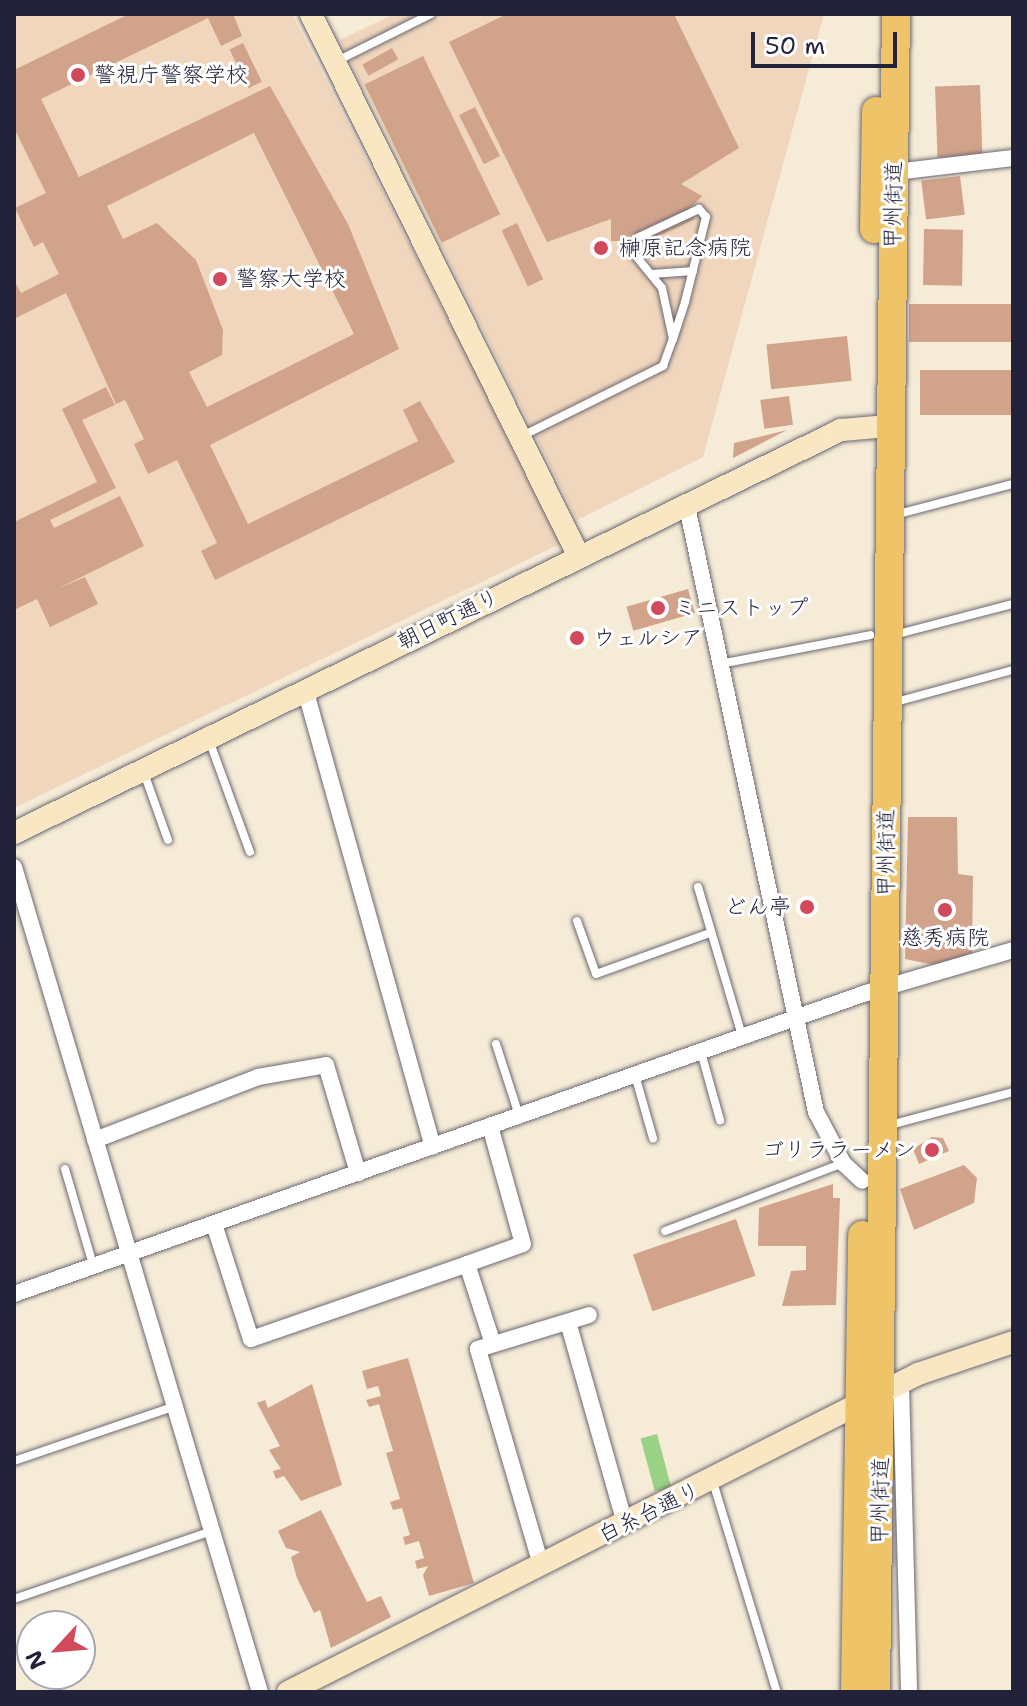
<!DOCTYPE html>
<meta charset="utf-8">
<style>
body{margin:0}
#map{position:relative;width:1027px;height:1706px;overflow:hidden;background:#f5ebd7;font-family:"Shantell Sans","Klee One",sans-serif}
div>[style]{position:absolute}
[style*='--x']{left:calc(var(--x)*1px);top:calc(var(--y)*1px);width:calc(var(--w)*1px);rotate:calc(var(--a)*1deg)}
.built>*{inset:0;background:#f0d6bc}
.green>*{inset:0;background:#99d285;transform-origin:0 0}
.building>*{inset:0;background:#d2a38b;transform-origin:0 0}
.roads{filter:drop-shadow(0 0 2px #6c6872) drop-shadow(0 0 2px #6c6872)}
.lane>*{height:8px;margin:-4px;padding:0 4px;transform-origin:4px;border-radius:4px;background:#fff}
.street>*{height:16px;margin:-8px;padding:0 8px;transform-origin:8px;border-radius:8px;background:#fff}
.secondary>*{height:22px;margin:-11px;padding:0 11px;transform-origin:11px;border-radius:11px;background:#f9e7c3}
.highway>*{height:28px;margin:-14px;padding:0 14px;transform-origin:14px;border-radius:14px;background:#efc469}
.dots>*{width:22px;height:22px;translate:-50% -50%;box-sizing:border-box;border:4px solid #fff;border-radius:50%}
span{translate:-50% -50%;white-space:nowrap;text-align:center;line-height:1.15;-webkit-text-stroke:6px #fff;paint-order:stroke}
.poi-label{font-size:22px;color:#22223b}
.left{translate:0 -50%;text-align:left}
.right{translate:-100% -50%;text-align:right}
.street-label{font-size:22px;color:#22223b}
.frame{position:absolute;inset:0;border:16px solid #22223b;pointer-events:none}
.north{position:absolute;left:16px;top:1610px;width:80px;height:80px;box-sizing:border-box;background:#fff;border:2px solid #a7a7b1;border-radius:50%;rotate:244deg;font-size:22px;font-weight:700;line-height:32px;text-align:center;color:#22223b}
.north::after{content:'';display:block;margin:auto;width:28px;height:36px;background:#d1495b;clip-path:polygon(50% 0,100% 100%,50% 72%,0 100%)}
.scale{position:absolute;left:751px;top:32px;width:146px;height:36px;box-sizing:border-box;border:4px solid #22223b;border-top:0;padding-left:10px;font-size:24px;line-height:28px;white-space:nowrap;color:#22223b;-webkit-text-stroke:6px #fff;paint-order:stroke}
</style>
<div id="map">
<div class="built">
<i style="clip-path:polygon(14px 14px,292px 14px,562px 543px,14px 808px)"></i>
<i style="clip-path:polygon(394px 14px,824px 14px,703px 457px,577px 520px,340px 40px)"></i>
</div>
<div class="green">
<i style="left:657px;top:1434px;width:55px;height:17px;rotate:75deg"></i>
</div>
<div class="building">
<i style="clip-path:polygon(evenodd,129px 14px,233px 14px,242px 36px,221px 46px,208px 18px,41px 99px,79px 177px,270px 86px,348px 224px,399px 349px,210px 445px,248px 524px,418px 441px,403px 410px,420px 401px,455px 462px,215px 580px,201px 551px,217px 543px,177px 460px,148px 474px,134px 444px,144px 439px,125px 400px,116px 404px,66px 293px,14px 319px,14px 280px,21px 293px,59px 274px,43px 242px,34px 247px,15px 208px,46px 193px,14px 128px,14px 70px,129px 14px,254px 133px,354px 334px,207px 407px,189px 372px,222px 355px,223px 330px,196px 260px,157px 223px,123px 239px,107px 206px,254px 133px)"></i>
<i style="clip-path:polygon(507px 14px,674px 14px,739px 148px,681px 184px,702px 196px,687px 211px,695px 219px,633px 248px,632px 241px,611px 241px,611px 219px,547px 242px,449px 42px)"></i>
<i style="left:243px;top:43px;width:43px;height:15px;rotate:64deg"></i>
<i style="left:392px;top:48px;width:13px;height:34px;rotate:61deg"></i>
<i style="left:423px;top:56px;width:176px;height:65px;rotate:64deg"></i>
<i style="left:980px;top:85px;width:71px;height:45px;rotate:88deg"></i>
<i style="left:475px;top:107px;width:55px;height:18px;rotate:63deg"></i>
<i style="left:960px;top:176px;width:39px;height:39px;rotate:83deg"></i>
<i style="left:517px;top:223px;width:62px;height:17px;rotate:65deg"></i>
<i style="left:924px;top:229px;width:39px;height:56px;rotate:1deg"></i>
<i style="left:1013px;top:304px;width:38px;height:104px;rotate:90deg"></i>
<i style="left:847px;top:336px;width:45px;height:81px;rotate:84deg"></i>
<i style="left:1013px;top:370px;width:45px;height:93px;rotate:90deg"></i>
<i style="clip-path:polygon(106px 387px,115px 405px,82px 420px,116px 488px,50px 520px,54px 528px,120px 496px,144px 546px,57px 589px,85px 577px,98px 604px,50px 627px,37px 599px,14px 610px,14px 522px,97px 482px,62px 409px)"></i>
<i style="left:789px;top:396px;width:29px;height:29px;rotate:82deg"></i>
<i style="clip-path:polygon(787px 430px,733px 458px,734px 443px)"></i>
<i style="left:688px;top:589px;width:25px;height:64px;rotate:74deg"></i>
<i style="clip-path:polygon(908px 817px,957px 817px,958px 874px,973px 876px,972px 956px,939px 966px,905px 959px)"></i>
<i style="clip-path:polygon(932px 1137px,943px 1138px,949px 1151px,919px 1164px,913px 1149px)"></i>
<i style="clip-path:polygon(964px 1165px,977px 1178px,974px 1203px,914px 1230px,900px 1189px)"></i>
<i style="clip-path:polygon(833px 1184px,833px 1198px,840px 1198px,836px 1305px,782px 1306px,791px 1271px,806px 1270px,806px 1246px,758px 1246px,759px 1208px)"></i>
<i style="left:736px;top:1219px;width:60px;height:109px;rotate:71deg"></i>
<i style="clip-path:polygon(408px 1358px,474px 1583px,429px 1596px,423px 1575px,428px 1566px,417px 1569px,415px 1561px,424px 1558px,419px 1541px,405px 1545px,403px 1537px,410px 1535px,402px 1508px,393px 1510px,390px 1502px,400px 1499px,386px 1453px,393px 1451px,379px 1404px,369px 1407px,366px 1400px,381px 1396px,378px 1386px,367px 1389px,362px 1371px)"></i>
<i style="clip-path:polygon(312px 1384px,342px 1485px,301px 1501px,284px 1476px,276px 1479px,273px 1471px,281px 1469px,269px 1450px,280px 1446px,257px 1403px,265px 1400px,268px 1408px)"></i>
<i style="clip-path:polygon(321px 1510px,367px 1602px,381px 1596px,391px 1617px,331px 1648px,320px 1610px,314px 1613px,297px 1578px,291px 1557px,300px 1552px,286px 1548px,278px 1531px)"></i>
</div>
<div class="roads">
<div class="lane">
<i style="--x:335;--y:62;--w:107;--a:-26.6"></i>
<i style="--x:652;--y:274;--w:41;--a:-4.2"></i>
<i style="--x:520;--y:437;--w:160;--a:-26.4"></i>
<i style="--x:663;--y:366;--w:29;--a:-70"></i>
<i style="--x:673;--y:339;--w:39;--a:-72"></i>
<i style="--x:685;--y:302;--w:88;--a:-76.1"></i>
<i style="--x:706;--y:217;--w:11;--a:-131"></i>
<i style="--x:699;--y:209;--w:66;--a:155"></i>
<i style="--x:639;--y:237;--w:15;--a:122"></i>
<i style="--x:631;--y:250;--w:49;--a:50.8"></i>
<i style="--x:662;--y:288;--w:52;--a:77.8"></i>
<i style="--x:894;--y:515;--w:123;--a:-14.6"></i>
<i style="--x:894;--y:635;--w:123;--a:-14.6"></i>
<i style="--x:720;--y:664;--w:153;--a:-10.9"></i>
<i style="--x:892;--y:703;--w:125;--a:-15.3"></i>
<i style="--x:209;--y:740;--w:119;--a:69.9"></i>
<i style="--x:144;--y:773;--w:71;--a:70.3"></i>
<i style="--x:698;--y:887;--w:155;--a:73.5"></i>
<i style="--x:577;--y:921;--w:56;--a:70.3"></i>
<i style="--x:596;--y:974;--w:118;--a:-19.8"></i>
<i style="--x:496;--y:1044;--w:75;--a:72.1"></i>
<i style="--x:701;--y:1052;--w:71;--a:74.4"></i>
<i style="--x:635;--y:1075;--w:66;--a:74.1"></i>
<i style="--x:886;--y:1126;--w:131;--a:-15"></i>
<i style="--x:65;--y:1169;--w:100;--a:73.7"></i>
<i style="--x:665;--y:1231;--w:191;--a:-20.9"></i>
<i style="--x:14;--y:1461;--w:171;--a:-18.8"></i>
<i style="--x:713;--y:1482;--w:220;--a:73.1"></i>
<i style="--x:14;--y:1599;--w:209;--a:-19"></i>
</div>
<div class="street">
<i style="--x:895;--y:172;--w:119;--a:-6.8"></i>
<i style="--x:686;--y:502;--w:624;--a:77.97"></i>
<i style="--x:816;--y:1112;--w:58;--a:62.1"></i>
<i style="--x:843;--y:1163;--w:26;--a:43"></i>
<i style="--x:305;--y:689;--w:475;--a:74.4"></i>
<i style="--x:14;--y:867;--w:861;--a:73.4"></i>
<i style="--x:95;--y:1140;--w:175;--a:-21.1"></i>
<i style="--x:258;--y:1077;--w:69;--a:-10"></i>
<i style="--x:326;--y:1065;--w:113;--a:73.5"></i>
<i style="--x:214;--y:1224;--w:121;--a:72.2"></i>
<i style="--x:251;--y:1339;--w:229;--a:-19.1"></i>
<i style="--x:467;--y:1264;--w:59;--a:-19.7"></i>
<i style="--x:523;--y:1244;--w:123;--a:-105.6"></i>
<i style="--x:467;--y:1264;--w:84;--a:72"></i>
<i style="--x:14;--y:1294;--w:904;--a:-19.46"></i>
<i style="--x:866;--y:993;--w:153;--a:-16.3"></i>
<i style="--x:568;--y:1322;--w:210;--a:74.2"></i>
<i style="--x:901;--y:1384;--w:308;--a:88.5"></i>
<i style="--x:541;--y:1565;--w:225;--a:-106.3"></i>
<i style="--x:478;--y:1349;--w:116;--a:-17"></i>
</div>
<div class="secondary">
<i style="--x:311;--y:14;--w:603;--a:63.73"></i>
<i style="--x:14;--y:833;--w:920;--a:-25.98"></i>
<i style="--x:841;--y:430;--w:48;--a:-4.8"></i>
<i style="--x:288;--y:1692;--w:706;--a:-26.78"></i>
<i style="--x:918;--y:1374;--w:100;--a:-18.6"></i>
</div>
<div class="highway">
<i style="--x:874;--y:229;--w:118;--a:-89"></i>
<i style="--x:855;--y:1692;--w:457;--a:-89.1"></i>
<i style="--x:876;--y:1692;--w:1678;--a:-89.32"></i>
</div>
</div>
<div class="dots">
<i style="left:78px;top:75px;background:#d1495b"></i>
<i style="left:601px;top:248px;background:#d1495b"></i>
<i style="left:220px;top:279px;background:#d1495b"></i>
<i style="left:658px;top:608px;background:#d1495b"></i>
<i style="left:577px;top:638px;background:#d1495b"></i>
<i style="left:807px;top:907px;background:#d1495b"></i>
<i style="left:945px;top:910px;background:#d1495b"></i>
<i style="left:932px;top:1150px;background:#d1495b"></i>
</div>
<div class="poi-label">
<span class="left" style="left:94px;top:75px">警視庁警察学校</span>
<span class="left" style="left:619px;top:248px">榊原記念病院</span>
<span class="left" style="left:236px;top:279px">警察大学校</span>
<span class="left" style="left:674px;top:608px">ミニストップ</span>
<span class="left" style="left:593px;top:638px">ウェルシア</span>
<span class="right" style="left:791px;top:907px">どん亭</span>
<span style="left:945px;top:938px">慈秀病院</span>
<span class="right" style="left:916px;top:1150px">ゴリララーメン</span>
</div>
<div class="street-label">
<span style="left:893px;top:205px;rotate:-89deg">甲州街道</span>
<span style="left:448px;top:619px;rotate:-26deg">朝日町通り</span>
<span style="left:886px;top:853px;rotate:-90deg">甲州街道</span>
<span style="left:880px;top:1501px;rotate:-89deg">甲州街道</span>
<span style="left:649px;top:1512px;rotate:-26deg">白糸台通り</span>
</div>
<div class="frame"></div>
<div class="north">N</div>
<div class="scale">50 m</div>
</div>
